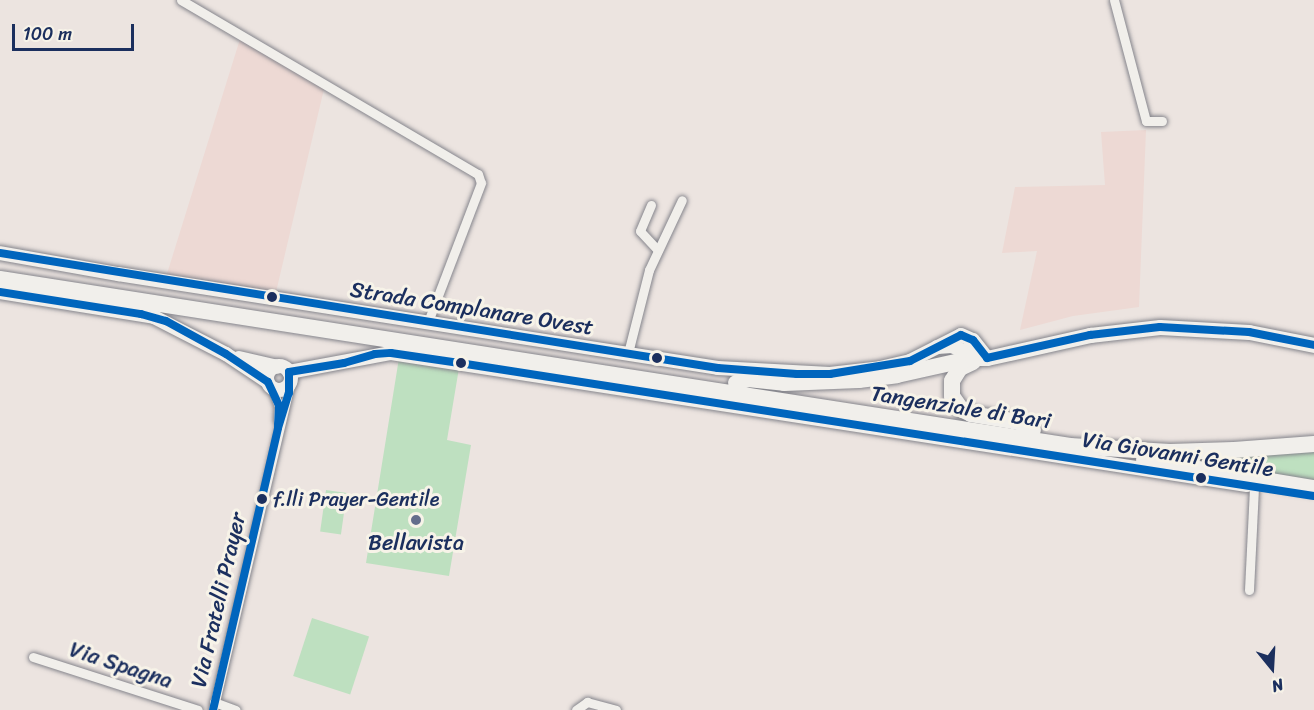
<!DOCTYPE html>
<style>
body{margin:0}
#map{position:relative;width:1314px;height:710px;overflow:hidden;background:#ece4e0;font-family:Sriracha,sans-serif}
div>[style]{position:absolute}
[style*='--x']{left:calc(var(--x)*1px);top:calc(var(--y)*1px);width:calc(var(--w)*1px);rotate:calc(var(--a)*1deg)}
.built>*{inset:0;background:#edd9d4}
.green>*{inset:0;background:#bee0c0;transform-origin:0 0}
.roads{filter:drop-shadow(0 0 2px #85858c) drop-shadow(0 0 2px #85858c)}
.street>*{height:9px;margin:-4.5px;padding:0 4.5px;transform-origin:4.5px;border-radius:4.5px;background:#f1efeb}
.secondary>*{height:14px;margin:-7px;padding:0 7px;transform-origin:7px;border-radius:7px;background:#f1efeb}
.secondary>.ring{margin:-7px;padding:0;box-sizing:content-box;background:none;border:14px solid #f1efeb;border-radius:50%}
.primary>*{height:15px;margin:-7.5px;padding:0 7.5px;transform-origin:7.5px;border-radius:7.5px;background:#f1efeb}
.highway>*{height:16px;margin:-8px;padding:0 8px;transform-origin:8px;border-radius:8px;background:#f1efeb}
.bus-1>*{height:8px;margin:-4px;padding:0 4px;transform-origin:4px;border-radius:4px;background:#0065bd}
.dots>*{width:16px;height:16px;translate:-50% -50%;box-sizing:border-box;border:3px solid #f7f3e8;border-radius:50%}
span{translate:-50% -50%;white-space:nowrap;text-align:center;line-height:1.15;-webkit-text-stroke:6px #f7f3e8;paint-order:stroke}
.bus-label{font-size:20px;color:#1b2f5e}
.left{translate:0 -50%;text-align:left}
.street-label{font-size:22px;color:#1b2f5e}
.poi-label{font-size:22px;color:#1b2f5e}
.north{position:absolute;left:1242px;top:638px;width:60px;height:60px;-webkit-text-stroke:4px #f7f3e8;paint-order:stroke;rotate:162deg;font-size:16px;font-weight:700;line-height:24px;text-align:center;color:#1b2f5e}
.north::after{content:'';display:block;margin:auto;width:21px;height:27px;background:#1b2f5e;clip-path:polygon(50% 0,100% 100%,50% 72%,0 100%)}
.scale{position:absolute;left:12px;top:24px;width:122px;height:27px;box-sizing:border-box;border:3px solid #1b2f5e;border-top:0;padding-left:8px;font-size:18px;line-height:21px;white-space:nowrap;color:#1b2f5e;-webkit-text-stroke:4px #f7f3e8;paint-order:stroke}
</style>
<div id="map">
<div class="built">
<i style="clip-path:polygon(240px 39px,324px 89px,276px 292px,264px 290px,264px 292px,166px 277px)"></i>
<i style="clip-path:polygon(1146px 130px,1139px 307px,1073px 316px,1020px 330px,1037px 251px,1002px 253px,1015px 187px,1105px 185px,1101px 132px)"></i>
</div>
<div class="green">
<i style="clip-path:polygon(399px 358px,459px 368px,447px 440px,471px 445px,449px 576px,366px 563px)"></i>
<i style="clip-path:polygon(1314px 451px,1314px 483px,1160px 458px)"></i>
<i style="left:326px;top:490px;width:21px;height:42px;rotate:8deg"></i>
<i style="left:312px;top:618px;width:60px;height:61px;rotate:18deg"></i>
</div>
<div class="roads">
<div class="street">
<i style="--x:181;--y:0;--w:344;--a:30.4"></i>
<i style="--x:478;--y:174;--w:9;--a:72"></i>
<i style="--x:481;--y:183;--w:149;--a:110.9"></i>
<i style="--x:1114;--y:0;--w:125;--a:75.2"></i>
<i style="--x:1146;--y:121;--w:16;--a:0"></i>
<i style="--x:651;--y:205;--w:28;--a:113"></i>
<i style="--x:640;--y:231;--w:26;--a:47"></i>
<i style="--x:628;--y:353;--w:86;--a:-75.8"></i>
<i style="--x:649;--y:270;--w:77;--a:-64.8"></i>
<i style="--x:272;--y:388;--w:19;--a:69"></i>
<i style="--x:279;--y:406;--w:14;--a:94"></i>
<i style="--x:1249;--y:590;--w:104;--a:-87.2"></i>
<i style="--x:33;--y:657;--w:173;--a:17.8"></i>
<i style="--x:214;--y:702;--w:23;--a:20"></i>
<i style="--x:213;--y:710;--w:334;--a:-76.7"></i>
<i style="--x:576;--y:710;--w:14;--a:-36"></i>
<i style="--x:587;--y:702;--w:30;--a:15"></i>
</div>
<div class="secondary">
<i style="--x:0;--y:253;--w:120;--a:10.1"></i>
<i style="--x:118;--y:274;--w:607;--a:8.9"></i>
<i style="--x:718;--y:368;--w:112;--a:3.1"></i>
<i style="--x:830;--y:374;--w:50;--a:-6.8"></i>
<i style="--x:880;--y:368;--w:31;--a:-13"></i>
<i style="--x:910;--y:361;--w:57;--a:-27"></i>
<i style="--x:961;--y:335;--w:13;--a:23"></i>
<i style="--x:973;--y:340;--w:23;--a:52"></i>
<i style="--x:0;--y:292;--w:156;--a:9.2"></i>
<i style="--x:154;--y:317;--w:81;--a:27.2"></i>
<i style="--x:226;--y:354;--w:50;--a:33.7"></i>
<i style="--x:937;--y:347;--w:15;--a:-4"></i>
<i style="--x:952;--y:346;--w:12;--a:24"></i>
<i style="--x:963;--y:351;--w:16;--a:-11"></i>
<i style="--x:239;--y:358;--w:39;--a:13"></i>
<i class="ring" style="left:267px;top:366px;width:10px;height:10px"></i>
<i style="--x:289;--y:372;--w:104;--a:-10.6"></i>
<i style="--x:391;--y:353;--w:866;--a:8.77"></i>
</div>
<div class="primary">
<i style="--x:987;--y:358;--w:106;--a:-12.6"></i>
<i style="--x:1090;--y:335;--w:70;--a:-6.5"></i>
<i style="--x:1160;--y:327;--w:89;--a:3.2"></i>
<i style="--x:1249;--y:332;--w:66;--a:11.3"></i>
</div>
<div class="highway">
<i style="--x:0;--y:279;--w:1083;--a:8.87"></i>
<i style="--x:1070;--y:446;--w:100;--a:3.4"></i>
<i style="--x:1170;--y:452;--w:64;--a:-1.8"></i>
<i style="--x:1234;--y:450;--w:80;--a:-4.3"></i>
<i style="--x:973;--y:362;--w:14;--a:155"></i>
<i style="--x:960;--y:368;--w:15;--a:122"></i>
<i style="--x:952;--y:381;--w:15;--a:90"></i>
<i style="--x:952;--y:396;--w:16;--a:55"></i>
<i style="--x:961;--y:409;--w:11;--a:27"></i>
<i style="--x:971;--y:414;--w:49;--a:9.5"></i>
<i style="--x:1019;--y:422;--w:16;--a:30"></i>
<i style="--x:736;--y:383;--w:13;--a:-18"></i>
<i style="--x:748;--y:379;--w:36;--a:6"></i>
<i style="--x:784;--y:383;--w:75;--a:-2.3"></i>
<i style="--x:859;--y:380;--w:38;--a:-7"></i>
<i style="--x:897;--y:375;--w:78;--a:-12.6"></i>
<i style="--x:973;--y:358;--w:14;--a:0"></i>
<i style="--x:1144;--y:460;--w:172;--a:9.4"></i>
</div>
</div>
<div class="bus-1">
<i style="--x:0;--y:253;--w:727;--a:9.1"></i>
<i style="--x:718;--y:368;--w:79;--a:4.3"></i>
<i style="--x:797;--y:374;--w:33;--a:0"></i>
<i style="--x:830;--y:374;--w:81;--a:-9.2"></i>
<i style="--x:910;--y:361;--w:57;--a:-27"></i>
<i style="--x:961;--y:335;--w:13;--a:23"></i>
<i style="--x:973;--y:340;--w:23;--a:52"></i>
<i style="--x:987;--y:358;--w:106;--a:-12.6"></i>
<i style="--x:1090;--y:335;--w:70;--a:-6.5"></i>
<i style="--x:1160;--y:327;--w:89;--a:3.2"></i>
<i style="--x:1249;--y:332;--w:66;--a:11.3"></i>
<i style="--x:0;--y:292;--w:143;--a:8.9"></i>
<i style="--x:141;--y:314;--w:26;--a:16"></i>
<i style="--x:166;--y:321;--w:68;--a:28.8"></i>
<i style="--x:226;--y:354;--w:50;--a:33.7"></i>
<i style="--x:268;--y:382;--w:26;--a:65"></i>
<i style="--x:279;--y:406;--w:19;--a:93"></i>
<i style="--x:213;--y:710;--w:289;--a:-77"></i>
<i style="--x:278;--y:428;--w:37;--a:-73"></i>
<i style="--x:289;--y:393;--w:21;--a:-90"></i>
<i style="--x:289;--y:372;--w:56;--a:-9.3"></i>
<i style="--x:344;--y:363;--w:32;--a:-16"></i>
<i style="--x:375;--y:354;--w:16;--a:-4"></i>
<i style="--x:391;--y:353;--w:76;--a:8.3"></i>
<i style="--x:466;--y:364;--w:858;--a:8.85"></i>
</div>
<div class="dots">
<i style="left:272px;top:297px;background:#1b2f5e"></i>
<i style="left:657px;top:358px;background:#1b2f5e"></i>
<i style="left:461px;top:363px;background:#1b2f5e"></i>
<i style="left:1201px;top:478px;background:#1b2f5e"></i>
<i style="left:262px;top:499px;background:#1b2f5e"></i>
<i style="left:416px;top:520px;background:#646e8c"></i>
</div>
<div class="bus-label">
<span class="left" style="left:273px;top:499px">f.lli Prayer-Gentile</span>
</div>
<div class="street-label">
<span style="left:472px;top:308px;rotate:9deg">Strada Complanare Ovest</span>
<span style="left:961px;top:407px;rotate:9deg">Tangenziale di Bari</span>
<span style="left:1178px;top:454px;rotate:9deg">Via Giovanni Gentile</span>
<span style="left:218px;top:600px;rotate:-77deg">Via Fratelli Prayer</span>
<span style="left:121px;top:665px;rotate:18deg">Via Spagna</span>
</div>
<div class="poi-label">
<span style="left:416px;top:543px">Bellavista</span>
</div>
<div class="north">N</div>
<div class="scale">100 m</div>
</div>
